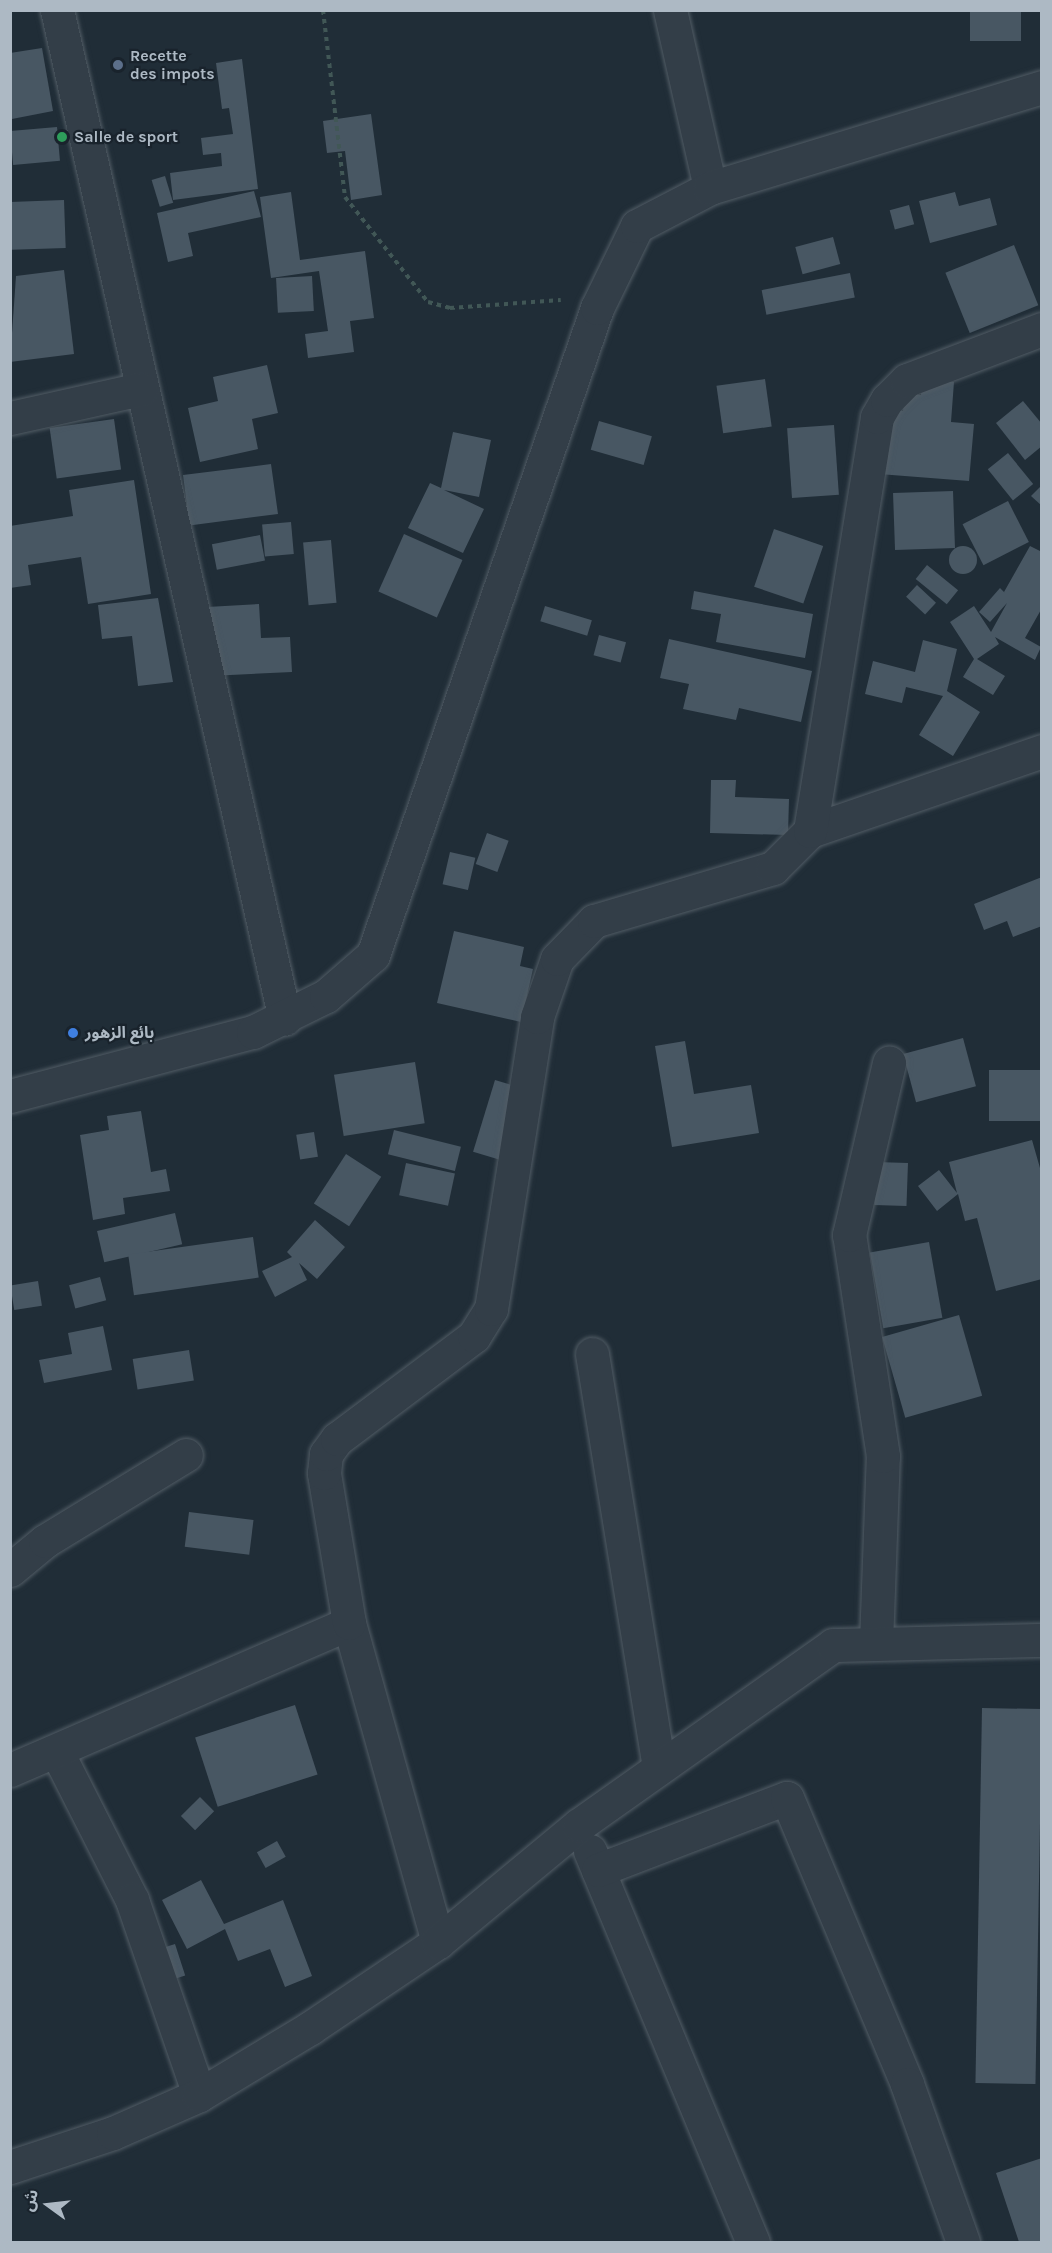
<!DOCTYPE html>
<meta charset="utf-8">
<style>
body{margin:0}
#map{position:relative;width:1052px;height:2253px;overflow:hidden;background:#202d37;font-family:Karla,"Noto Sans Arabic",sans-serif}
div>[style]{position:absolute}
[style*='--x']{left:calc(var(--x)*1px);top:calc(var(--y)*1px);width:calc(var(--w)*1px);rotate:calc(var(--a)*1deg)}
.building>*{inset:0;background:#485763;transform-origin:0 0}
.round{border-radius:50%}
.path>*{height:4px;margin-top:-2px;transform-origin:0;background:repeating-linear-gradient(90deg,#415756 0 4.5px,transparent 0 9px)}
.roads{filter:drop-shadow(0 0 2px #515c65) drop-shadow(0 0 2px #515c65)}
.minor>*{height:33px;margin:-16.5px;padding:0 16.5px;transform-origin:16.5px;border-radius:16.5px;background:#333e48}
.dots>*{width:16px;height:16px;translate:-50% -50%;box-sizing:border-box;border:3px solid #19232c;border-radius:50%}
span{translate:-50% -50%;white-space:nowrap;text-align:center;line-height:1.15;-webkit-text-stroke:4.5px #19232c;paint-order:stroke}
.poi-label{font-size:16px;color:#adb9c4;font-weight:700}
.left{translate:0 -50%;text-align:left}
.frame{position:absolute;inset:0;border:12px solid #adb9c4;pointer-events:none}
.north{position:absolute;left:18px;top:2175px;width:60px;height:60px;-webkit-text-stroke:4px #19232c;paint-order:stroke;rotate:285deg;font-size:16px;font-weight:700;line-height:24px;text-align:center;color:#adb9c4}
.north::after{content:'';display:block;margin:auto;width:21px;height:27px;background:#adb9c4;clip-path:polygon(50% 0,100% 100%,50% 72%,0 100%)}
</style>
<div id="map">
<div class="building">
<i style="left:970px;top:10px;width:51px;height:31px"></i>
<i style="clip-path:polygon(42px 48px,53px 111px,12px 119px,10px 53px)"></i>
<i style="clip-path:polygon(242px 59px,258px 189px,173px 200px,170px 173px,222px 166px,221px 153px,203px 155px,201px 138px,233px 134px,229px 108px,222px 109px,216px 63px)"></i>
<i style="clip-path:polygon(371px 114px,382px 195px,351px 200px,345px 151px,327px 153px,323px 121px)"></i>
<i style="left:57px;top:127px;width:34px;height:47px;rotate:85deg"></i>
<i style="left:165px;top:176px;width:28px;height:14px;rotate:73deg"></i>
<i style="clip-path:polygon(254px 191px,261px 217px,188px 233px,193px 256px,168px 262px,157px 213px)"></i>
<i style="clip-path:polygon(291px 192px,300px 260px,365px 251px,374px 318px,350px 321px,354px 352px,308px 358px,305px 334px,328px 331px,319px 271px,271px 278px,260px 197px)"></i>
<i style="clip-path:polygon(955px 192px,959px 206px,990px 198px,997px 225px,930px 243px,919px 201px)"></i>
<i style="left:64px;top:200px;width:48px;height:54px;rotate:88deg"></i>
<i style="left:909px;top:205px;width:20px;height:20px;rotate:75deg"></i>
<i style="left:833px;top:237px;width:28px;height:39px;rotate:75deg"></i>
<i style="left:1014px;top:245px;width:65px;height:74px;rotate:68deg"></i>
<i style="clip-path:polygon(64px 270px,74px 354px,10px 362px,16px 276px)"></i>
<i style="left:850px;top:273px;width:25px;height:90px;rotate:79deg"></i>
<i style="left:312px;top:276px;width:35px;height:36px;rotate:87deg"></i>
<i style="clip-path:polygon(267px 365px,278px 413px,252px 419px,258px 449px,200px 462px,188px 408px,218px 401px,213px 377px)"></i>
<i style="left:765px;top:379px;width:48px;height:49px;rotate:82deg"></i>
<i style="clip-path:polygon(922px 380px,954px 382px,951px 422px,974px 424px,969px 481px,866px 473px,872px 408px,903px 411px,905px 394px,921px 395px)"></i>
<i style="clip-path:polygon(1023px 401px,1042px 424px,1042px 446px,1025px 460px,996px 423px)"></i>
<i style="left:114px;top:419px;width:51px;height:65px;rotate:82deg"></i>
<i style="left:599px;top:421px;width:55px;height:30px;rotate:16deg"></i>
<i style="left:834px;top:425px;width:70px;height:47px;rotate:86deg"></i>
<i style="clip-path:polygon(453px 432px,491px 440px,479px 497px,444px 490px,484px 509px,463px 553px,408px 528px,430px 483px,441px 488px)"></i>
<i style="left:1008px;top:453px;width:40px;height:26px;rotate:51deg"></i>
<i style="clip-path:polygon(271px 464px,278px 514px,178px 527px,176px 507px,187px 506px,183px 475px)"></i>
<i style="clip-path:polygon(134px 480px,151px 594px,88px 604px,81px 557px,28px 565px,31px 585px,10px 588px,10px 526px,73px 516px,69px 490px)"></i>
<i style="clip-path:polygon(1042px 485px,1042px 506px,1031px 496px)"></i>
<i style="left:953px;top:491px;width:57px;height:60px;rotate:88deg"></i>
<i style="left:1008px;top:501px;width:46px;height:51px;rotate:63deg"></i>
<i style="left:291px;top:522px;width:32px;height:29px;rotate:85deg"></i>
<i style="left:774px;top:529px;width:52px;height:61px;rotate:19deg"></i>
<i style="left:404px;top:534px;width:64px;height:63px;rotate:24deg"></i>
<i style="left:260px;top:535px;width:26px;height:49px;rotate:79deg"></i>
<i style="left:331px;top:540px;width:63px;height:28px;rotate:85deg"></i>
<i style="clip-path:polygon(1030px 546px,1042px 552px,1042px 608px,1025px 638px,1041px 647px,1035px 660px,995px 637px,999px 644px,977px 659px,1005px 676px,993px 695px,963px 677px,974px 659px,950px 622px,974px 606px,991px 632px,1007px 603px,990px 622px,979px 612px,1000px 588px,1010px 598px,1004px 592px)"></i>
<i class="round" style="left:949px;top:546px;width:28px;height:28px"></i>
<i style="left:927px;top:565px;width:40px;height:18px;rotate:39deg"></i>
<i style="left:917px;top:585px;width:26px;height:16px;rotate:43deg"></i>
<i style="clip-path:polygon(694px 591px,813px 614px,805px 658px,716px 642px,721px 614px,691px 609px)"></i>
<i style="clip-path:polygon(158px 598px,173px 682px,138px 686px,132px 636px,102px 639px,98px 605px)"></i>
<i style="clip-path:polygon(259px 604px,261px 638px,290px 637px,292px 672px,210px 676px,207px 607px)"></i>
<i style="left:545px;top:606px;width:49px;height:16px;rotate:17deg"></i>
<i style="left:599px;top:635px;width:28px;height:21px;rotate:15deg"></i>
<i style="clip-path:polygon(669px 639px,812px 671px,801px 722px,739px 708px,736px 720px,683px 709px,689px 684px,660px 678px)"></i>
<i style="clip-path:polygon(923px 640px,957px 649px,947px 691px,980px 712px,953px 756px,919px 735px,943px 696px,906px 687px,902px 703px,865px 694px,873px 661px,915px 672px)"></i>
<i style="clip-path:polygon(711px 780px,736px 780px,735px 797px,789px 799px,788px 835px,710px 833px)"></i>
<i style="left:487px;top:833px;width:23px;height:33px;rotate:20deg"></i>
<i style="left:450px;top:852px;width:26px;height:33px;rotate:13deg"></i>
<i style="clip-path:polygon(1042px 877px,1042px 926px,1013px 937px,1007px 921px,984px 930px,974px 904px)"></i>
<i style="clip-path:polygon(454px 931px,524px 947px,520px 966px,533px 969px,521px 1022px,437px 1003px)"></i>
<i style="left:963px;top:1038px;width:50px;height:62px;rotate:75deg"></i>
<i style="clip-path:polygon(685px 1041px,694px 1094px,751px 1085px,759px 1133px,672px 1147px,655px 1046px)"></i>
<i style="left:415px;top:1062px;width:62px;height:82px;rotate:81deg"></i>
<i style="left:1042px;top:1070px;width:51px;height:53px;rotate:90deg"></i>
<i style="left:495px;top:1080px;width:27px;height:75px;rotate:17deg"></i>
<i style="clip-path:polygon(141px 1111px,151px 1172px,166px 1169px,170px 1191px,123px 1198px,125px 1214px,93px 1220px,80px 1135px,109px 1130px,107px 1116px)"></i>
<i style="left:394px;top:1130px;width:69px;height:25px;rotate:14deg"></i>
<i style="left:314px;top:1132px;width:25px;height:18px;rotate:81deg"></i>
<i style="clip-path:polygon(1032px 1140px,1042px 1175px,1042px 1279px,996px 1291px,977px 1218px,965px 1221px,958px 1194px,937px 1211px,918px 1186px,939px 1170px,957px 1193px,949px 1162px)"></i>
<i style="left:346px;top:1154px;width:42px;height:59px;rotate:33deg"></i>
<i style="left:876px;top:1162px;width:32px;height:43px;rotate:2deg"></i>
<i style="left:406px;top:1163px;width:50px;height:33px;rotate:12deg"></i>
<i style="left:175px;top:1213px;width:32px;height:80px;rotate:77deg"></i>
<i style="clip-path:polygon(315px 1220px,345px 1247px,317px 1279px,299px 1263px,307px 1280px,275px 1297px,262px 1271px,292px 1257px,287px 1252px)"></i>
<i style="left:253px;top:1237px;width:41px;height:126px;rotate:82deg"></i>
<i style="left:929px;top:1242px;width:77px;height:60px;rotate:80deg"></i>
<i style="left:100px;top:1277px;width:24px;height:32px;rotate:75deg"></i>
<i style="left:38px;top:1281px;width:25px;height:28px;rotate:81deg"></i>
<i style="left:959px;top:1315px;width:84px;height:80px;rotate:74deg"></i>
<i style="clip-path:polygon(103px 1326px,112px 1370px,44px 1383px,39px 1360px,72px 1354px,68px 1333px)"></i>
<i style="left:189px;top:1350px;width:31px;height:57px;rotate:81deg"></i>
<i style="left:189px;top:1512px;width:65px;height:35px;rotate:7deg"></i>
<i style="left:295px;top:1705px;width:73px;height:105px;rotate:72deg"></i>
<i style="left:982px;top:1708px;width:60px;height:375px;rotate:1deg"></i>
<i style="left:200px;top:1797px;width:20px;height:27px;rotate:45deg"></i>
<i style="left:277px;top:1841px;width:18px;height:23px;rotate:61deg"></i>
<i style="clip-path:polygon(201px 1880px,224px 1924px,283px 1900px,312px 1976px,285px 1987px,270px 1949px,238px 1961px,225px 1929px,187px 1949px,162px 1900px)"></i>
<i style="left:175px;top:1944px;width:33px;height:22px;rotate:72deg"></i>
<i style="clip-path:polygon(1042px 2158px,1042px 2242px,1019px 2242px,996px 2173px)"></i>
</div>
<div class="path">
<i style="--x:323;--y:10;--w:188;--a:83.3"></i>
<i style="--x:345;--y:197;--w:134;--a:51.7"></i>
<i style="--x:428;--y:302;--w:23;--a:15"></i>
<i style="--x:450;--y:308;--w:111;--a:-4.1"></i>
</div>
<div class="roads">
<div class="minor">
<i style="--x:57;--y:10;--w:1034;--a:77.27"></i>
<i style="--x:670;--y:10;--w:182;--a:77.3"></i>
<i style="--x:10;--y:418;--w:134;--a:-12.5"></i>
<i style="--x:810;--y:831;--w:245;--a:-19"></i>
<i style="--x:10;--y:1096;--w:251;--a:-14.8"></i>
<i style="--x:253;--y:1032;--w:81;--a:-26.3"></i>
<i style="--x:326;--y:996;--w:62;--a:-41.1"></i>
<i style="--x:373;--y:955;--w:685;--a:-70.9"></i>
<i style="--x:597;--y:308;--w:91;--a:-64"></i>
<i style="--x:637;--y:226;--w:82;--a:-27.5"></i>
<i style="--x:710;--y:188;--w:347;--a:-16.9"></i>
<i style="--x:592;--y:1354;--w:419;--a:80.8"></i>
<i style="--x:10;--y:1570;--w:45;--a:-39.6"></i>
<i style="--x:45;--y:1541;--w:165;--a:-31.4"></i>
<i style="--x:876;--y:1643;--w:187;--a:-87.9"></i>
<i style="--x:883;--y:1456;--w:224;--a:-98.7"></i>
<i style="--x:849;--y:1235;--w:177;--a:-76.9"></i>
<i style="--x:57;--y:1752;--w:166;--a:63.1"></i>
<i style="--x:132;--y:1900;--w:206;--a:71"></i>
<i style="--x:10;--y:1770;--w:369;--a:-23.4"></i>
<i style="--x:590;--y:1851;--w:424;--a:67.4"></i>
<i style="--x:598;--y:1870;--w:202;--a:-20.9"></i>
<i style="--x:787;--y:1798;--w:310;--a:67.2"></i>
<i style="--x:907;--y:2084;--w:168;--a:70.5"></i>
<i style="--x:438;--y:1942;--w:331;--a:-105.6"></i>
<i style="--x:349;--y:1623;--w:152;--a:-99.5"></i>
<i style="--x:324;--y:1473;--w:19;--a:-84"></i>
<i style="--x:326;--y:1454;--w:19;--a:-54"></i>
<i style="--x:337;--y:1439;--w:171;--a:-36.9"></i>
<i style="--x:474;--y:1336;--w:32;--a:-58"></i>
<i style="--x:491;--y:1309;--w:296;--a:-81"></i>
<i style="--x:537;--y:1017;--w:61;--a:-71"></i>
<i style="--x:557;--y:959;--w:53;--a:-45.8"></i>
<i style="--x:594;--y:921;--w:187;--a:-16.5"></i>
<i style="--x:773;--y:868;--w:52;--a:-45"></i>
<i style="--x:810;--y:831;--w:419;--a:-80.8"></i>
<i style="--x:877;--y:417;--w:20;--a:-60"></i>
<i style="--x:887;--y:400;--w:28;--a:-45"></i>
<i style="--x:907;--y:380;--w:144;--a:-20.7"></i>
<i style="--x:10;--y:2167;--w:108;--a:-18.3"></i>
<i style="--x:113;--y:2133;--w:94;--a:-23.8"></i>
<i style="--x:199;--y:2095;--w:130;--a:-31.1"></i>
<i style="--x:310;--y:2028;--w:154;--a:-33.9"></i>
<i style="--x:438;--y:1942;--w:183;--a:-39.7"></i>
<i style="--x:579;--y:1825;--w:311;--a:-35.3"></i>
<i style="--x:833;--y:1645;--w:209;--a:-1.4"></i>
</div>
</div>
<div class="dots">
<i style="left:118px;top:65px;background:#5c6f8a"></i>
<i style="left:62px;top:137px;background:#2e9e5b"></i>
<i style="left:73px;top:1033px;background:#3f7fe0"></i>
</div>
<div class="poi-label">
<span class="left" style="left:130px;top:65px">Recette<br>des impots</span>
<span class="left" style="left:74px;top:137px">Salle de sport</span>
<span class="left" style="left:85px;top:1033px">بائع الزهور</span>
</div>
<div class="frame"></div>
<div class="north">ش</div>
</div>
